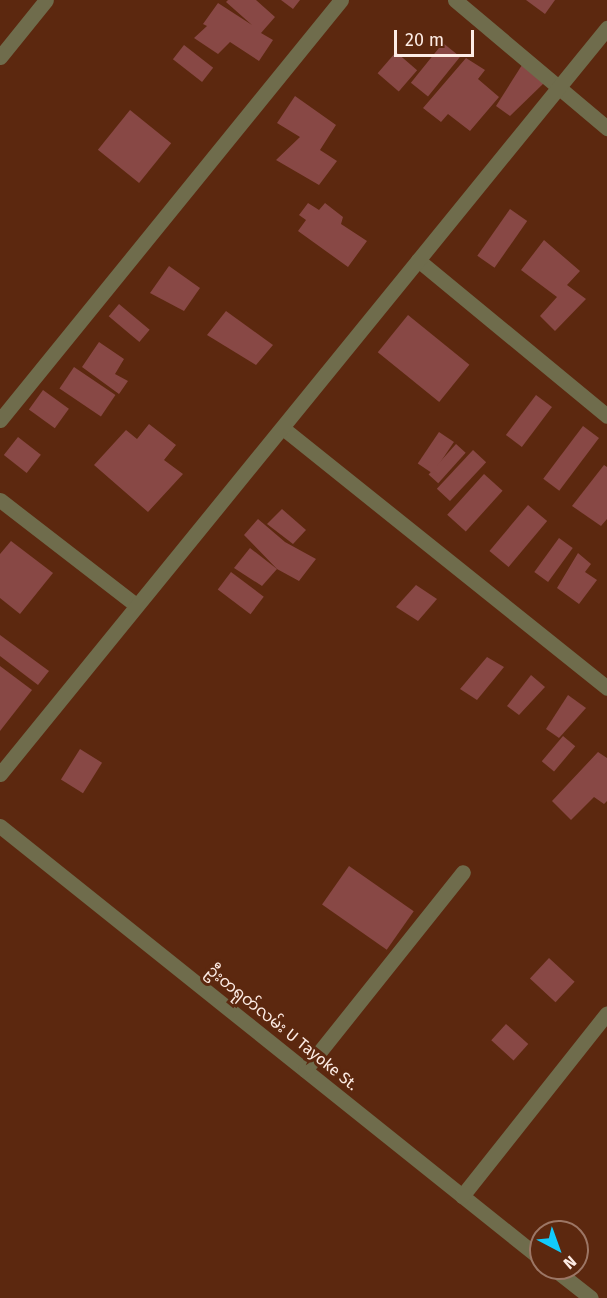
<!DOCTYPE html>
<meta charset="utf-8">
<style>
body{margin:0}
#map{position:relative;width:607px;height:1298px;overflow:hidden;background:#5c280f;font-family:"Fira Sans","Noto Sans Myanmar",sans-serif}
div>[style]{position:absolute}
[style*='--x']{left:calc(var(--x)*1px);top:calc(var(--y)*1px);width:calc(var(--w)*1px);rotate:calc(var(--a)*1deg)}
.building>*{inset:0;background:#884845;transform-origin:0 0}
.street>*{height:15px;margin:-7.5px;padding:0 7.5px;transform-origin:7.5px;border-radius:7.5px;background:#6f6c4c}
span{translate:-50% -50%;white-space:nowrap;text-align:center;line-height:1.15;-webkit-text-stroke:6px #5c280f;paint-order:stroke}
.street-label{font-size:16px;color:#fdece5}
.north{position:absolute;left:529px;top:1220px;width:60px;height:60px;box-sizing:border-box;background:#5c280f;border:2px solid #9c7665;border-radius:50%;rotate:139deg;font-size:16px;font-weight:700;line-height:24px;text-align:center;color:#fdece5}
.north::after{content:'';display:block;margin:auto;width:21px;height:27px;background:#12cafb;clip-path:polygon(50% 0,100% 100%,50% 72%,0 100%)}
.scale{position:absolute;left:394px;top:30px;width:80px;height:27px;box-sizing:border-box;border:3px solid #fdece5;border-top:0;padding-left:8px;font-size:18px;line-height:21px;white-space:nowrap;color:#fdece5;-webkit-text-stroke:4px #5c280f;paint-order:stroke}
</style>
<div id="map">
<div class="building">
<i style="clip-path:polygon(228px 0,256px 0,275px 17px,261px 33px,273px 40px,259px 61px,230px 42px,218px 54px,194px 38px,207px 26px,203px 24px,218px 3px,252px 25px,226px 2px)"></i>
<i style="clip-path:polygon(281px 0,300px 0,293px 9px)"></i>
<i style="clip-path:polygon(526px 0,555px 0,545px 14px)"></i>
<i style="left:443px;top:43px;width:22px;height:51px;rotate:39deg"></i>
<i style="left:184px;top:45px;width:37px;height:18px;rotate:38deg"></i>
<i style="left:396px;top:52px;width:28px;height:28px;rotate:41deg"></i>
<i style="clip-path:polygon(466px 58px,485px 70px,478px 79px,499px 97px,470px 131px,448px 114px,441px 122px,423px 108px)"></i>
<i style="clip-path:polygon(522px 65px,545px 82px,510px 116px,496px 106px)"></i>
<i style="clip-path:polygon(295px 96px,336px 125px,320px 150px,337px 161px,319px 185px,276px 160px,300px 137px,277px 123px)"></i>
<i style="left:130px;top:110px;width:53px;height:51px;rotate:39deg"></i>
<i style="clip-path:polygon(308px 203px,319px 210px,325px 203px,343px 217px,341px 224px,367px 241px,348px 267px,298px 231px,306px 220px,299px 215px)"></i>
<i style="left:510px;top:209px;width:21px;height:57px;rotate:35deg"></i>
<i style="clip-path:polygon(544px 240px,580px 271px,567px 285px,586px 299px,555px 331px,540px 316px,557px 297px,521px 270px)"></i>
<i style="clip-path:polygon(169px 266px,200px 288px,184px 311px,150px 293px)"></i>
<i style="left:119px;top:304px;width:40px;height:16px;rotate:40deg"></i>
<i style="clip-path:polygon(226px 311px,273px 345px,256px 365px,207px 335px)"></i>
<i style="left:408px;top:315px;width:79px;height:48px;rotate:39deg"></i>
<i style="clip-path:polygon(99px 342px,124px 359px,115px 374px,128px 381px,119px 394px,82px 367px)"></i>
<i style="left:74px;top:367px;width:50px;height:26px;rotate:34deg"></i>
<i style="left:43px;top:390px;width:32px;height:24px;rotate:36deg"></i>
<i style="left:536px;top:395px;width:20px;height:50px;rotate:37deg"></i>
<i style="clip-path:polygon(149px 424px,176px 445px,164px 460px,183px 474px,148px 512px,94px 465px,126px 430px,137px 439px)"></i>
<i style="left:583px;top:426px;width:20px;height:66px;rotate:37deg"></i>
<i style="left:439px;top:432px;width:18px;height:38px;rotate:34deg"></i>
<i style="left:18px;top:437px;width:29px;height:23px;rotate:38deg"></i>
<i style="left:456px;top:444px;width:13px;height:41px;rotate:42deg"></i>
<i style="left:473px;top:450px;width:18px;height:53px;rotate:43deg"></i>
<i style="clip-path:polygon(604px 465px,607px 467px,607px 519px,601px 526px,572px 506px)"></i>
<i style="left:484px;top:474px;width:25px;height:55px;rotate:42deg"></i>
<i style="left:528px;top:505px;width:25px;height:60px;rotate:40deg"></i>
<i style="clip-path:polygon(282px 509px,306px 530px,293px 544px,267px 524px)"></i>
<i style="clip-path:polygon(258px 519px,285px 542px,316px 559px,299px 581px,277px 569px,244px 535px)"></i>
<i style="left:559px;top:538px;width:17px;height:42px;rotate:36deg"></i>
<i style="clip-path:polygon(11px 541px,53px 573px,20px 614px,0 598px,0 554px)"></i>
<i style="clip-path:polygon(250px 548px,277px 569px,262px 586px,234px 568px)"></i>
<i style="clip-path:polygon(578px 553px,591px 564px,585px 572px,597px 580px,579px 604px,557px 588px)"></i>
<i style="left:231px;top:572px;width:41px;height:22px;rotate:37deg"></i>
<i style="clip-path:polygon(416px 585px,437px 599px,418px 621px,396px 607px)"></i>
<i style="clip-path:polygon(0 635px,49px 671px,38px 685px,0 656px)"></i>
<i style="clip-path:polygon(487px 657px,504px 667px,477px 700px,460px 689px)"></i>
<i style="clip-path:polygon(0 666px,32px 690px,0 731px)"></i>
<i style="clip-path:polygon(531px 675px,545px 687px,519px 715px,507px 706px)"></i>
<i style="clip-path:polygon(568px 695px,586px 708px,559px 738px,546px 729px)"></i>
<i style="left:563px;top:736px;width:16px;height:33px;rotate:40deg"></i>
<i style="left:80px;top:749px;width:26px;height:36px;rotate:32deg"></i>
<i style="clip-path:polygon(598px 752px,607px 758px,607px 801px,604px 804px,594px 797px,571px 820px,552px 801px)"></i>
<i style="left:349px;top:866px;width:79px;height:47px;rotate:35deg"></i>
<i style="left:549px;top:958px;width:35px;height:28px;rotate:43deg"></i>
<i style="left:506px;top:1024px;width:30px;height:22px;rotate:42deg"></i>
</div>
<div class="street">
<i style="--x:455;--y:0;--w:199;--a:40.1"></i>
<i style="--x:0;--y:57;--w:73;--a:-51.1"></i>
<i style="--x:418;--y:260;--w:245;--a:39.5"></i>
<i style="--x:0;--y:420;--w:541;--a:-50.93"></i>
<i style="--x:284;--y:429;--w:414;--a:38.7"></i>
<i style="--x:0;--y:500;--w:172;--a:37.7"></i>
<i style="--x:0;--y:774;--w:962;--a:-50.87"></i>
<i style="--x:0;--y:826;--w:693;--a:38.67"></i>
<i style="--x:305;--y:1070;--w:253;--a:-51.4"></i>
<i style="--x:462;--y:1196;--w:233;--a:-51.6"></i>
<i style="--x:553;--y:1268;--w:48;--a:38.3"></i>
</div>
<div class="street-label">
<span style="left:282px;top:1028px;rotate:39deg">ဦးတရုတ်လမ်း U Tayoke St.</span>
</div>
<div class="north">N</div>
<div class="scale">20 m</div>
</div>
